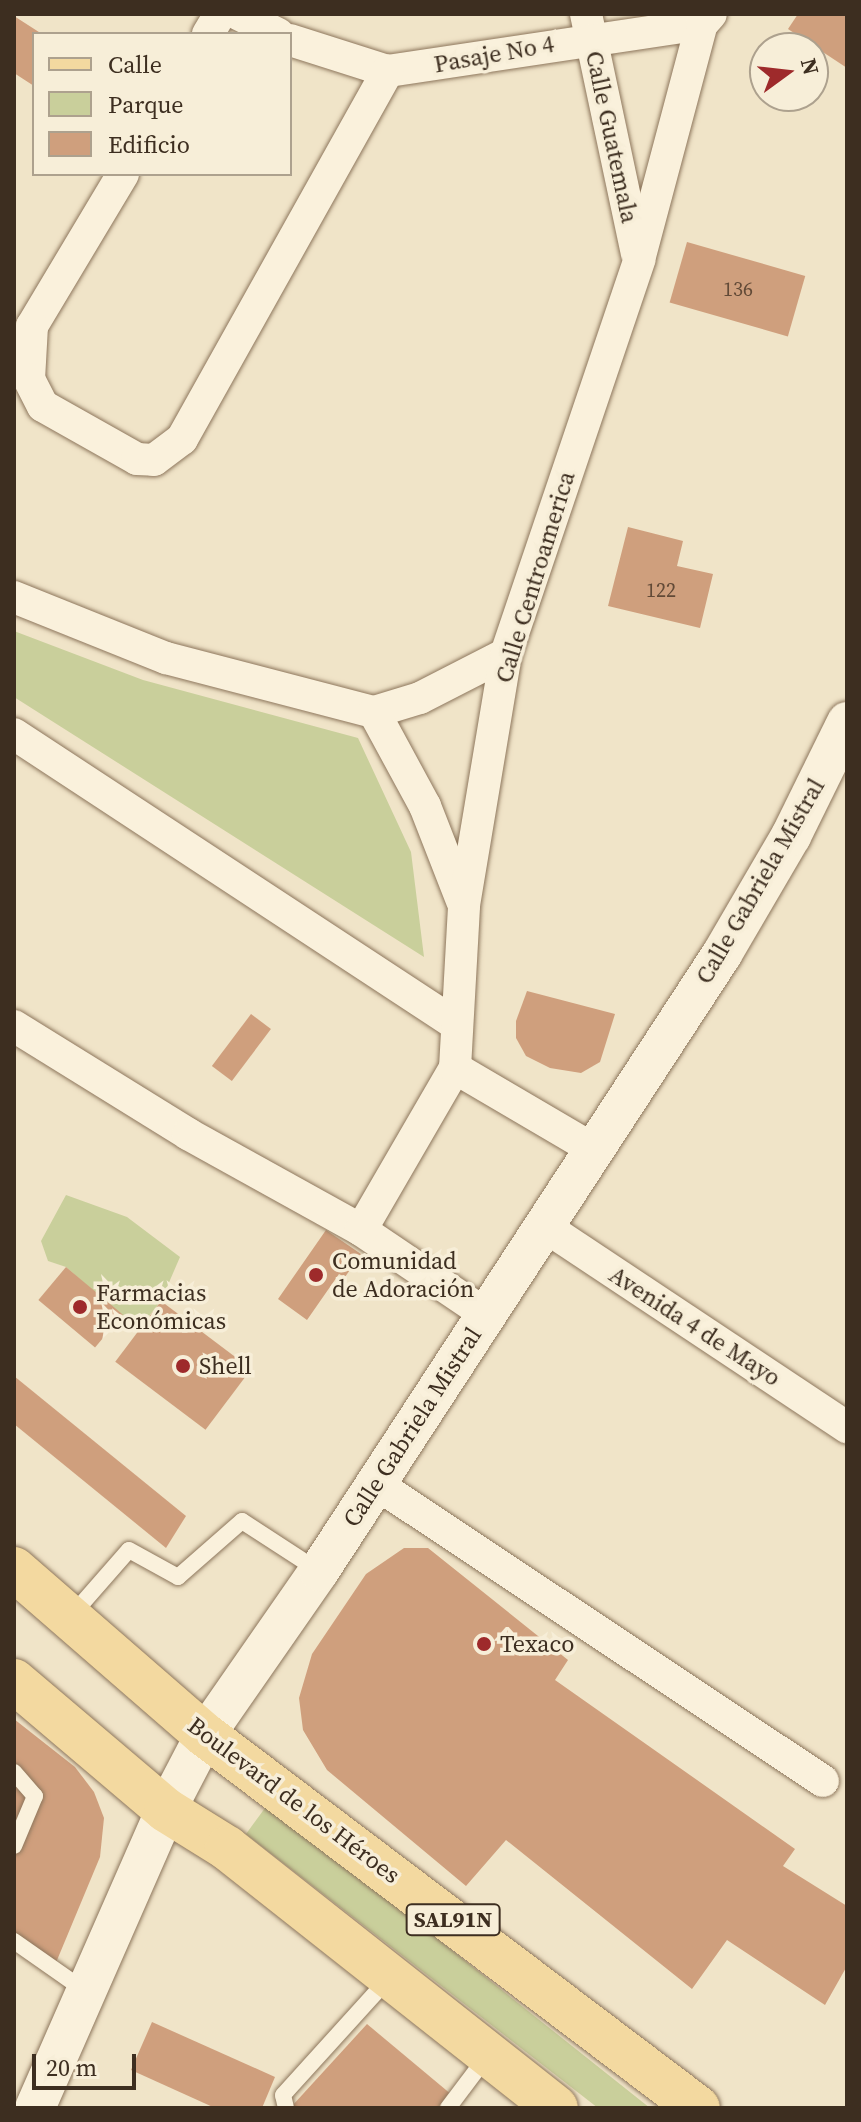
<!DOCTYPE html>
<meta charset="utf-8">
<style>
body{margin:0}
#map{position:relative;width:861px;height:2122px;overflow:hidden;background:#f0e4c8;font-family:"Source Serif 4",serif}
div>[style]{position:absolute}
[style*='--x']{left:calc(var(--x)*1px);top:calc(var(--y)*1px);width:calc(var(--w)*1px);rotate:calc(var(--a)*1deg)}
.green>*{inset:0;background:#c9cf9b}
.building>*{inset:0;background:#cf9f7d;transform-origin:0 0}
.roads{filter:drop-shadow(0 0 2px #8d765c) drop-shadow(0 0 2px #8d765c)}
.service>*{height:16px;margin:-8px;padding:0 8px;transform-origin:8px;border-radius:8px;background:#faf1dc}
.minor>*{height:32px;margin:-16px;padding:0 16px;transform-origin:16px;border-radius:16px;background:#faf1dc}
.tertiary>*{height:40px;margin:-20px;padding:0 20px;transform-origin:20px;border-radius:20px;background:#faf1dc}
.primary>*{height:44px;margin:-22px;padding:0 22px;transform-origin:22px;border-radius:22px;background:#f3d9a0}
.dots>*{width:22px;height:22px;translate:-50% -50%;box-sizing:border-box;border:4px solid #f7eed8;border-radius:50%}
span{translate:-50% -50%;white-space:nowrap;text-align:center;line-height:1.15;-webkit-text-stroke:7px #f7eed8;paint-order:stroke}
.number-label{font-size:20px;color:#624a37}
.number-label span{-webkit-text-stroke-width:0}
.shield-label span{padding:2px 6px;background:#f7eed8;border:2px solid;border-radius:6px;-webkit-text-stroke-width:0}
.shield-label{font-size:22px;color:#3d2e20;font-weight:700}
.street-label{font-size:24px;color:#3d2e20}
.poi-label{font-size:24px;color:#3d2e20}
.left{translate:0 -50%;text-align:left}
.frame{position:absolute;inset:0;border:16px solid #3d2e20;pointer-events:none}
.legend{position:absolute;left:32px;top:32px;width:260px;height:144px;box-sizing:border-box;background:#f7eed8;border:2px solid #ada18e;margin:0;padding:10px 14px;list-style:none;font-size:24px;color:#3d2e20}
.legend li{display:flex;align-items:center;gap:16px;height:40px}
.legend b{width:40px;border:2px solid #ada18e}
.north{position:absolute;left:749px;top:32px;width:80px;height:80px;box-sizing:border-box;background:#f7eed8;border:2px solid #ada18e;border-radius:50%;rotate:75deg;font-size:22px;font-weight:700;line-height:32px;text-align:center;color:#3d2e20}
.north::after{content:'';display:block;margin:auto;width:28px;height:36px;background:#9e2a2b;clip-path:polygon(50% 0,100% 100%,50% 72%,0 100%)}
.scale{position:absolute;left:32px;top:2054px;width:104px;height:36px;box-sizing:border-box;border:4px solid #3d2e20;border-top:0;padding-left:10px;font-size:24px;line-height:28px;white-space:nowrap;color:#3d2e20;-webkit-text-stroke:6px #f7eed8;paint-order:stroke}
</style>
<div id="map">
<div class="green">
<i style="clip-path:polygon(14px 631px,143px 680px,358px 738px,411px 852px,424px 957px,14px 697px)"></i>
<i style="clip-path:polygon(66px 1195px,127px 1217px,180px 1257px,161px 1301px,138px 1330px,66px 1267px,48px 1261px,41px 1241px)"></i>
<i style="clip-path:polygon(268px 1804px,650px 2108px,598px 2108px,246px 1834px)"></i>
</div>
<div class="building">
<i style="clip-path:polygon(798px 14px,847px 14px,847px 68px,788px 29px)"></i>
<i style="clip-path:polygon(14px 16px,42px 34px,34px 34px,34px 86px,14px 73px)"></i>
<i style="left:687px;top:242px;width:123px;height:63px;rotate:16deg"></i>
<i style="clip-path:polygon(628px 527px,683px 541px,677px 566px,713px 574px,700px 628px,608px 606px)"></i>
<i style="clip-path:polygon(527px 991px,615px 1014px,600px 1062px,581px 1073px,550px 1068px,526px 1056px,516px 1038px,516px 1021px)"></i>
<i style="left:251px;top:1014px;width:25px;height:65px;rotate:37deg"></i>
<i style="clip-path:polygon(326px 1230px,361px 1254px,345px 1277px,339px 1274px,307px 1320px,278px 1299px)"></i>
<i style="left:66px;top:1267px;width:74px;height:43px;rotate:40deg"></i>
<i style="left:161px;top:1301px;width:113px;height:76px;rotate:37deg"></i>
<i style="clip-path:polygon(14px 1376px,186px 1516px,166px 1548px,14px 1424px)"></i>
<i style="clip-path:polygon(404px 1548px,428px 1548px,568px 1660px,555px 1680px,795px 1849px,783px 1866px,847px 1906px,847px 1966px,825px 2005px,727px 1940px,692px 1989px,506px 1840px,466px 1886px,327px 1770px,303px 1730px,299px 1698px,312px 1654px,366px 1574px)"></i>
<i style="clip-path:polygon(14px 1719px,75px 1767px,94px 1792px,104px 1818px,100px 1857px,55px 1965px,14px 1946px)"></i>
<i style="clip-path:polygon(152px 2022px,275px 2077px,262px 2108px,215px 2108px,131px 2070px)"></i>
<i style="clip-path:polygon(367px 2024px,452px 2095px,442px 2108px,292px 2106px)"></i>
</div>
<div class="roads">
<div class="service">
<i style="--x:72;--y:1615;--w:86;--a:-48.8"></i>
<i style="--x:129;--y:1550;--w:56;--a:28.9"></i>
<i style="--x:178;--y:1577;--w:85;--a:-41.2"></i>
<i style="--x:242;--y:1521;--w:92;--a:33"></i>
<i style="--x:14;--y:1772;--w:32;--a:49"></i>
<i style="--x:35;--y:1796;--w:54;--a:112.8"></i>
<i style="--x:14;--y:1941;--w:85;--a:35"></i>
<i style="--x:286;--y:2108;--w:13;--a:-103"></i>
<i style="--x:283;--y:2095;--w:156;--a:-47.8"></i>
<i style="--x:448;--y:2108;--w:66;--a:-53"></i>
</div>
<div class="minor">
<i style="--x:238;--y:14;--w:45;--a:26.6"></i>
<i style="--x:586;--y:14;--w:244;--a:78"></i>
<i style="--x:208;--y:34;--w:23;--a:-59"></i>
<i style="--x:290;--y:40;--w:103;--a:17.6"></i>
<i style="--x:388;--y:71;--w:317;--a:-8.5"></i>
<i style="--x:123;--y:174;--w:177;--a:120.9"></i>
<i style="--x:32;--y:326;--w:53;--a:93.2"></i>
<i style="--x:29;--y:379;--w:30;--a:63"></i>
<i style="--x:43;--y:406;--w:108;--a:29.4"></i>
<i style="--x:137;--y:459;--w:17;--a:3"></i>
<i style="--x:154;--y:460;--w:35;--a:-37"></i>
<i style="--x:182;--y:439;--w:422;--a:-60.8"></i>
<i style="--x:14;--y:597;--w:164;--a:21.9"></i>
<i style="--x:166;--y:658;--w:215;--a:14.6"></i>
<i style="--x:374;--y:712;--w:48;--a:-16.9"></i>
<i style="--x:420;--y:698;--w:97;--a:-27.1"></i>
<i style="--x:374;--y:712;--w:107;--a:61.5"></i>
<i style="--x:425;--y:806;--w:102;--a:68.7"></i>
<i style="--x:14;--y:734;--w:530;--a:33.3"></i>
<i style="--x:14;--y:1026;--w:205;--a:31.8"></i>
<i style="--x:188;--y:1134;--w:198;--a:29"></i>
<i style="--x:361;--y:1230;--w:152;--a:34"></i>
<i style="--x:455;--y:1068;--w:160;--a:30.4"></i>
<i style="--x:544;--y:1226;--w:364;--a:33.6"></i>
<i style="--x:361;--y:1230;--w:187;--a:-59.9"></i>
<i style="--x:455;--y:1068;--w:163;--a:-86.8"></i>
<i style="--x:464;--y:905;--w:254;--a:-80.5"></i>
<i style="--x:506;--y:654;--w:416;--a:-71.3"></i>
<i style="--x:639;--y:260;--w:244;--a:-75.1"></i>
<i style="--x:702;--y:24;--w:13;--a:-48"></i>
<i style="--x:375;--y:1483;--w:538;--a:33.63"></i>
</div>
<div class="tertiary">
<i style="--x:35;--y:2108;--w:326;--a:-66.3"></i>
<i style="--x:166;--y:1810;--w:85;--a:-62.5"></i>
<i style="--x:205;--y:1735;--w:200;--a:-55.2"></i>
<i style="--x:319;--y:1571;--w:737;--a:-56.85"></i>
<i style="--x:722;--y:954;--w:137;--a:-59.7"></i>
<i style="--x:791;--y:836;--w:127;--a:-63.8"></i>
</div>
<div class="primary">
<i style="--x:14;--y:1569;--w:253;--a:41"></i>
<i style="--x:205;--y:1735;--w:618;--a:37.11"></i>
<i style="--x:14;--y:1681;--w:199;--a:40.3"></i>
<i style="--x:166;--y:1810;--w:72;--a:31.9"></i>
<i style="--x:227;--y:1848;--w:419;--a:38.3"></i>
</div>
</div>
<div class="dots">
<i style="left:316px;top:1275px;background:#9e2a2b"></i>
<i style="left:80px;top:1307px;background:#9e2a2b"></i>
<i style="left:183px;top:1366px;background:#9e2a2b"></i>
<i style="left:484px;top:1644px;background:#9e2a2b"></i>
</div>
<div class="number-label">
<span style="left:738px;top:289px">136</span>
<span style="left:661px;top:590px">122</span>
</div>
<div class="shield-label">
<span style="left:453px;top:1920px">SAL91N</span>
</div>
<div class="street-label">
<span style="left:494px;top:54px;rotate:-10deg">Pasaje No 4</span>
<span style="left:612px;top:137px;rotate:78deg">Calle Guatemala</span>
<span style="left:535px;top:577px;rotate:-73deg">Calle Centroamerica</span>
<span style="left:760px;top:881px;rotate:-60deg">Calle Gabriela Mistral</span>
<span style="left:695px;top:1326px;rotate:33deg">Avenida 4 de Mayo</span>
<span style="left:412px;top:1427px;rotate:-57deg">Calle Gabriela Mistral</span>
<span style="left:294px;top:1800px;rotate:37deg">Boulevard de los Héroes</span>
</div>
<div class="poi-label">
<span class="left" style="left:332px;top:1275px">Comunidad<br>de Adoración</span>
<span class="left" style="left:96px;top:1307px">Farmacias<br>Económicas</span>
<span class="left" style="left:199px;top:1366px">Shell</span>
<span class="left" style="left:500px;top:1644px">Texaco</span>
</div>
<div class="frame"></div>
<ul class="legend">
<li><b style="height:10px;background:#f3d9a0"></b>Calle</li>
<li><b style="height:22px;background:#c9cf9b"></b>Parque</li>
<li><b style="height:22px;background:#cf9f7d"></b>Edificio</li>
</ul>
<div class="north">N</div>
<div class="scale">20 m</div>
</div>
